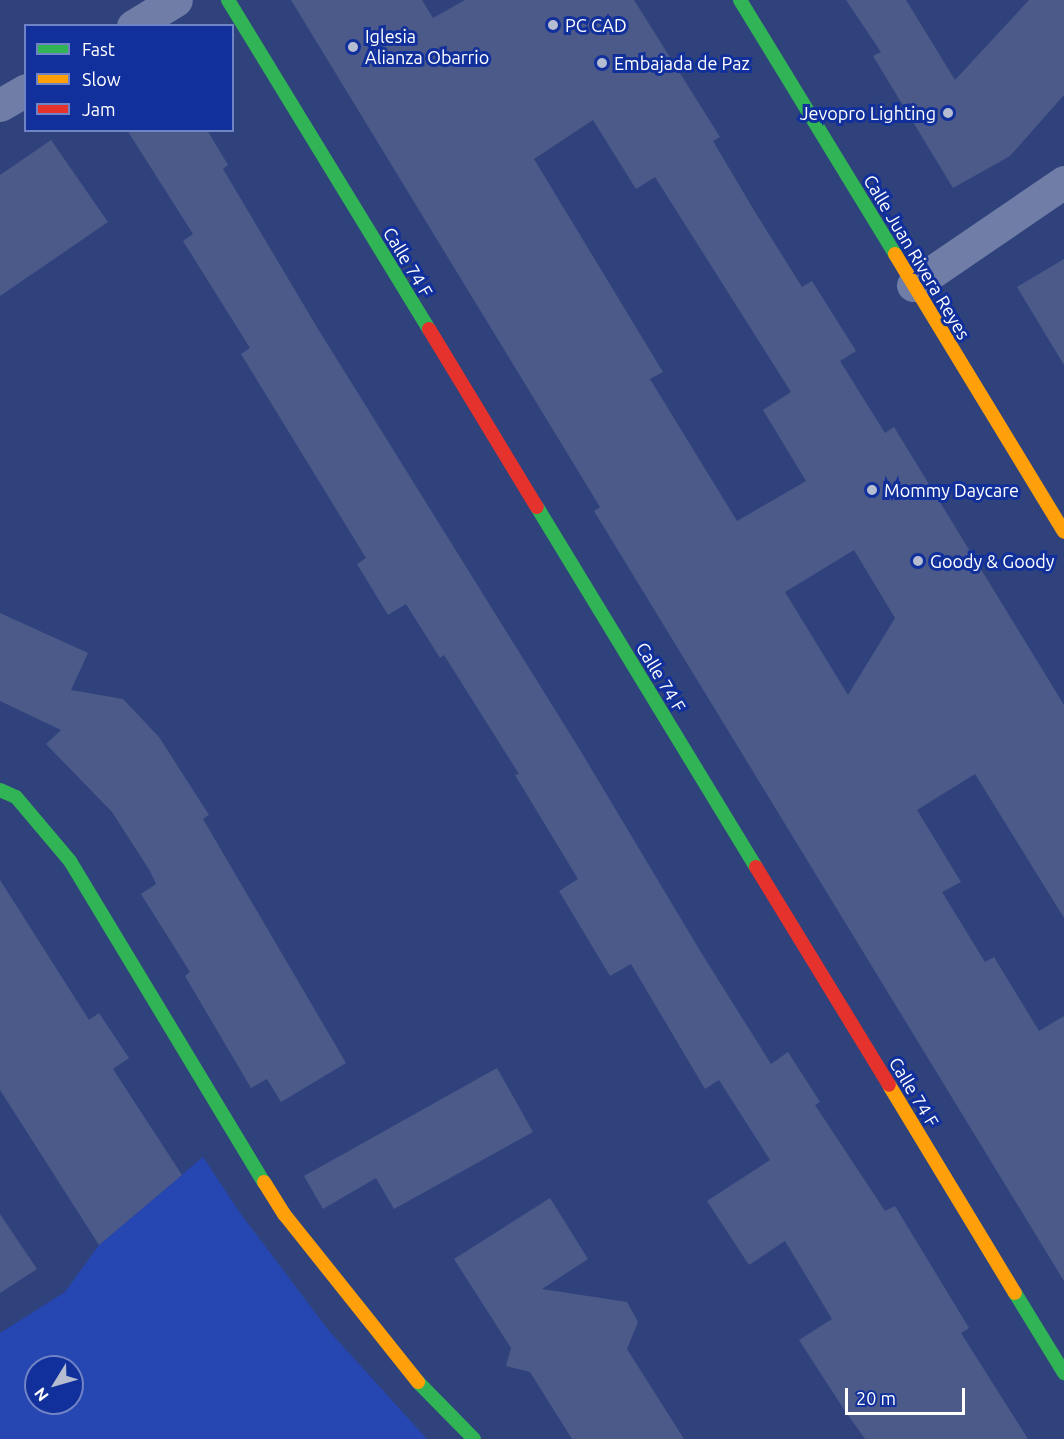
<!DOCTYPE html>
<style>
body{margin:0}
#map{position:relative;width:1064px;height:1439px;overflow:hidden;background:#30427c;font-family:Ubuntu,sans-serif}
div>[style]{position:absolute}
[style*='--x']{left:calc(var(--x)*1px);top:calc(var(--y)*1px);width:calc(var(--w)*1px);rotate:calc(var(--a)*1deg)}
.green>*{inset:0;background:#2646b2}
.building>*{inset:0;background:#4c5a89}
.street>*{height:33px;margin:-16.5px;padding:0 16.5px;transform-origin:16.5px;border-radius:16.5px;background:#707da6}
.fast>*{height:14px;margin:-7px;padding:0 7px;transform-origin:7px;border-radius:7px;background:#30b455}
.slow>*{height:14px;margin:-7px;padding:0 7px;transform-origin:7px;border-radius:7px;background:#ff9f0a}
.jam>*{height:14px;margin:-7px;padding:0 7px;transform-origin:7px;border-radius:7px;background:#e5322d}
.dots>*{width:16px;height:16px;translate:-50% -50%;box-sizing:border-box;border:3px solid #11309c;border-radius:50%}
span{translate:-50% -50%;white-space:nowrap;text-align:center;line-height:1.15;-webkit-text-stroke:6px #11309c;paint-order:stroke}
.poi-label{font-size:18px;color:#fff}
.left{translate:0 -50%;text-align:left}
.right{translate:-100% -50%;text-align:right}
.street-label{font-size:18px;color:#fff}
.legend{position:absolute;left:24px;top:24px;width:210px;height:108px;box-sizing:border-box;background:#11309c;border:2px solid #7083c4;margin:0;padding:8px 10px;list-style:none;font-size:18px;color:#fff}
.legend li{display:flex;align-items:center;gap:12px;height:30px}
.legend b{width:30px;border:2px solid #7083c4}
.north{position:absolute;left:24px;top:1355px;width:60px;height:60px;box-sizing:border-box;background:#11309c;border:2px solid #7083c4;border-radius:50%;rotate:233deg;font-size:16px;font-weight:700;line-height:24px;text-align:center;color:#fff}
.north::after{content:'';display:block;margin:auto;width:21px;height:27px;background:#b7bdd1;clip-path:polygon(50% 0,100% 100%,50% 72%,0 100%)}
.scale{position:absolute;left:845px;top:1388px;width:120px;height:27px;box-sizing:border-box;border:3px solid #fff;border-top:0;padding-left:8px;font-size:18px;line-height:21px;white-space:nowrap;color:#fff;-webkit-text-stroke:4px #11309c;paint-order:stroke}
</style>
<div id="map">
<div class="green">
<i style="clip-path:polygon(evenodd,203px 1157px,240px 1213px,329px 1331px,427px 1439px,0 1439px,0 1333px,65px 1292px,99px 1245px,203px 1157px,36px 1367px,72px 1367px,72px 1403px,36px 1403px,36px 1367px)"></i>
</div>
<div class="building">
<i style="clip-path:polygon(evenodd,291px 0,422px 0,433px 18px,465px 0,634px 0,720px 137px,713px 141px,755px 212px,802px 287px,812px 281px,856px 351px,840px 361px,885px 433px,894px 427px,1064px 705px,1064px 918px,975px 774px,917px 810px,961px 882px,942px 892px,985px 962px,994px 957px,1039px 1031px,1064px 1016px,1064px 1281px,594px 511px,600px 507px,291px 0,593px 120px,636px 189px,655px 177px,791px 392px,763px 410px,806px 481px,737px 521px,650px 379px,663px 372px,534px 159px,593px 120px,291px 0,854px 550px,895px 618px,848px 695px,785px 592px,854px 550px)"></i>
<i style="clip-path:polygon(846px 0,906px 0,955px 80px,1029px 0,1064px 0,1064px 95px,1010px 156px,953px 188px,873px 56px,881px 52px)"></i>
<i style="clip-path:polygon(127px 130px,207px 130px,228px 165px,223px 169px,318px 329px,580px 750px,702px 954px,771px 1064px,788px 1052px,820px 1102px,815px 1105px,885px 1211px,895px 1206px,969px 1328px,961px 1333px,1028px 1439px,865px 1439px,843px 1408px,799px 1340px,832px 1319px,785px 1241px,749px 1265px,707px 1201px,770px 1160px,719px 1080px,705px 1089px,631px 964px,610px 976px,559px 891px,578px 879px,515px 775px,519px 774px,444px 655px,440px 658px,406px 604px,388px 615px,357px 564px,366px 558px,241px 354px,250px 348px,183px 241px,193px 234px)"></i>
<i style="clip-path:polygon(51px 140px,108px 222px,0 296px,0 175px)"></i>
<i style="clip-path:polygon(1064px 259px,1064px 365px,1017px 287px)"></i>
<i style="clip-path:polygon(0 613px,88px 653px,71px 690px,123px 699px,159px 737px,209px 815px,203px 819px,346px 1063px,281px 1102px,267px 1079px,251px 1088px,185px 976px,190px 972px,141px 894px,156px 884px,150px 871px,112px 812px,46px 744px,61px 730px,0 701px)"></i>
<i style="clip-path:polygon(0 880px,89px 1020px,99px 1013px,129px 1058px,113px 1069px,182px 1175px,99px 1245px,0 1090px)"></i>
<i style="clip-path:polygon(497px 1068px,533px 1132px,394px 1209px,376px 1178px,323px 1209px,304px 1176px)"></i>
<i style="clip-path:polygon(550px 1198px,588px 1259px,542px 1289px,627px 1302px,638px 1322px,627px 1349px,684px 1439px,572px 1439px,530px 1372px,506px 1366px,511px 1348px,454px 1259px)"></i>
<i style="clip-path:polygon(0 1214px,37px 1269px,0 1293px)"></i>
</div>
<div class="street">
<i style="--x:133;--y:26;--w:50;--a:-31.2"></i>
<i style="--x:0;--y:105;--w:30;--a:-30"></i>
<i style="--x:913;--y:285;--w:183;--a:-34.3"></i>
</div>
<div class="fast">
<i style="--x:228;--y:0;--w:386;--a:58.6"></i>
<i style="--x:740;--y:0;--w:298;--a:58.6"></i>
<i style="--x:537;--y:507;--w:421;--a:58.7"></i>
<i style="--x:0;--y:790;--w:17;--a:24"></i>
<i style="--x:16;--y:797;--w:84;--a:49.8"></i>
<i style="--x:70;--y:861;--w:375;--a:58.9"></i>
<i style="--x:1015;--y:1293;--w:94;--a:58.5"></i>
<i style="--x:418;--y:1382;--w:80;--a:45.5"></i>
</div>
<div class="slow">
<i style="--x:895;--y:254;--w:325;--a:58.7"></i>
<i style="--x:889;--y:1085;--w:243;--a:58.8"></i>
<i style="--x:264;--y:1182;--w:38;--a:58"></i>
<i style="--x:284;--y:1214;--w:215;--a:51.4"></i>
</div>
<div class="jam">
<i style="--x:429;--y:329;--w:208;--a:58.8"></i>
<i style="--x:756;--y:867;--w:255;--a:58.6"></i>
</div>
<div class="dots">
<i style="left:553px;top:25px;background:#b7bdd1"></i>
<i style="left:353px;top:47px;background:#b7bdd1"></i>
<i style="left:602px;top:63px;background:#b7bdd1"></i>
<i style="left:948px;top:113px;background:#b7bdd1"></i>
<i style="left:872px;top:490px;background:#b7bdd1"></i>
<i style="left:918px;top:561px;background:#b7bdd1"></i>
</div>
<div class="poi-label">
<span class="left" style="left:565px;top:25px">PC CAD</span>
<span class="left" style="left:365px;top:47px">Iglesia<br>Alianza Obarrio</span>
<span class="left" style="left:614px;top:63px">Embajada de Paz</span>
<span class="right" style="left:936px;top:113px">Jevopro Lighting</span>
<span class="left" style="left:884px;top:490px">Mommy Daycare</span>
<span class="left" style="left:930px;top:561px">Goody &amp; Goody</span>
</div>
<div class="street-label">
<span style="left:917px;top:257px;rotate:59deg">Calle Juan Rivera Reyes</span>
<span style="left:408px;top:262px;rotate:59deg">Calle 74 F</span>
<span style="left:661px;top:677px;rotate:59deg">Calle 74 F</span>
<span style="left:914px;top:1092px;rotate:59deg">Calle 74 F</span>
</div>
<ul class="legend">
<li><b style="height:8px;background:#30b455"></b>Fast</li>
<li><b style="height:8px;background:#ff9f0a"></b>Slow</li>
<li><b style="height:8px;background:#e5322d"></b>Jam</li>
</ul>
<div class="north">N</div>
<div class="scale">20 m</div>
</div>
